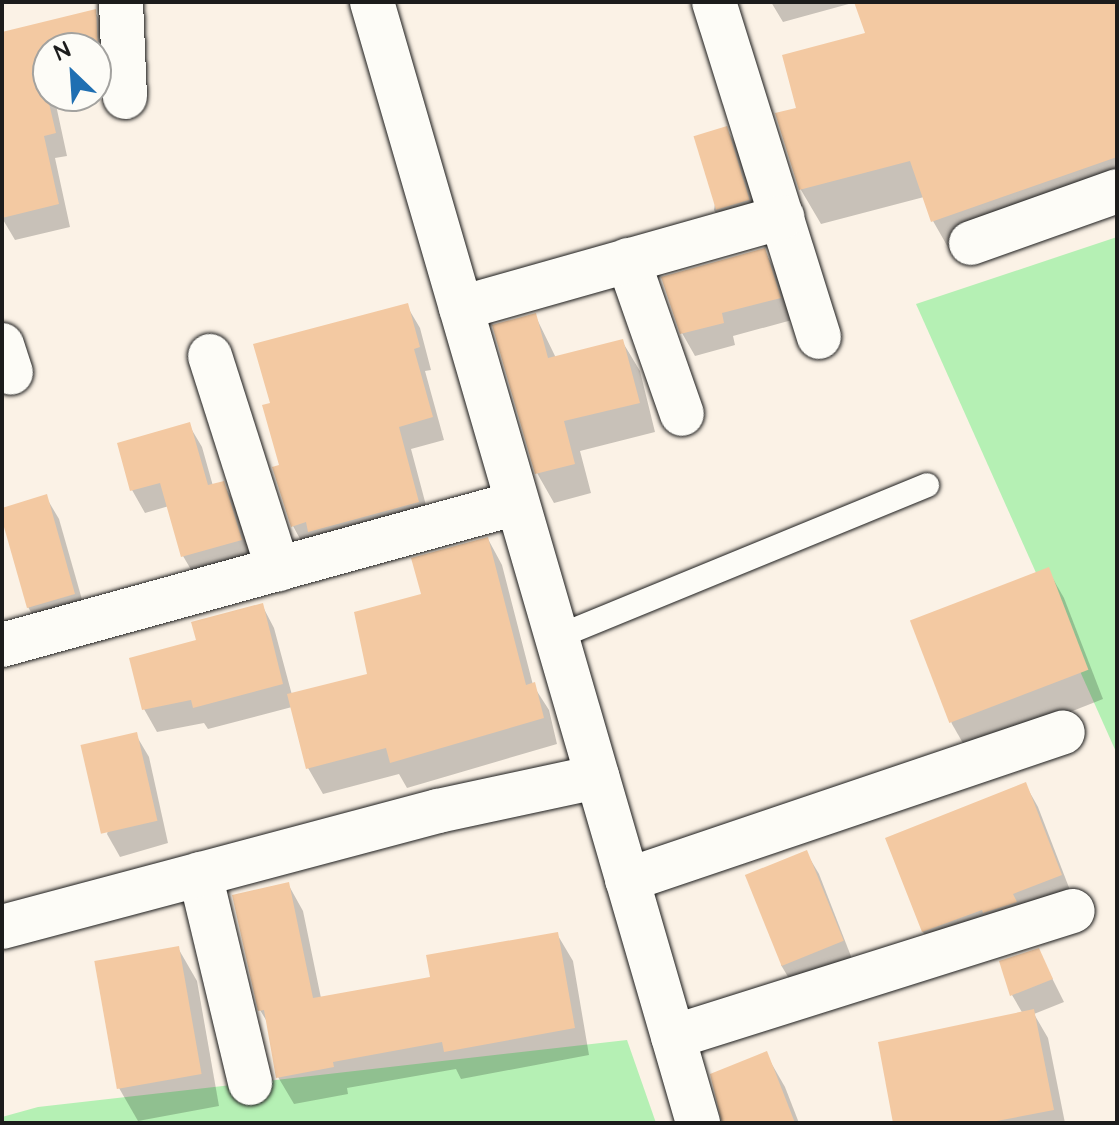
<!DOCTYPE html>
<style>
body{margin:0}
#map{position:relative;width:1119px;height:1125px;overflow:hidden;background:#fbf2e6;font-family:"Architects Daughter",sans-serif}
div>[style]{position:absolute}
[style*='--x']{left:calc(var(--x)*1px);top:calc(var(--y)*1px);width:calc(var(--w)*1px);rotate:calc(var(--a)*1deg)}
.green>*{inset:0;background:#b5f0b4}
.shadow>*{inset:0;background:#0003}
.building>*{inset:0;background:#f3c9a2;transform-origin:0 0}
.roads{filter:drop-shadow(0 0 2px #1c1c1c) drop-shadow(0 0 2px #1c1c1c)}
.service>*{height:24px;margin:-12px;padding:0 12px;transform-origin:12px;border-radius:12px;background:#fdfcf7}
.minor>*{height:44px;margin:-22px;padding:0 22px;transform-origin:22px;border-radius:22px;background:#fdfcf7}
.tertiary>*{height:44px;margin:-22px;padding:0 22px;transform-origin:22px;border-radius:22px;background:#fdfcf7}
span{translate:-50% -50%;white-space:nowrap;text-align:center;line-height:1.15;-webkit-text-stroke:8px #fdfcf7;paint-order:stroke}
.frame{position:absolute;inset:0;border:4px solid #1c1c1c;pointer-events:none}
.north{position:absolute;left:32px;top:32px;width:80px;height:80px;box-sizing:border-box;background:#fdfcf7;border:2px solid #a3a29f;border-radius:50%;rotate:335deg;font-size:22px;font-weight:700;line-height:32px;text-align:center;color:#1c1c1c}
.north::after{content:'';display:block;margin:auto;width:28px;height:36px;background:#1f6fb2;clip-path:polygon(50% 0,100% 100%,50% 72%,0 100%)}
</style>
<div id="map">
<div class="green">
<i style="clip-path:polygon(1117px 237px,1117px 754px,916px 304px)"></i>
<i style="clip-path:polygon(627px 1040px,656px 1123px,2px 1123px,2px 1117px,38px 1107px)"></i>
</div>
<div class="shadow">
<i style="clip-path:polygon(771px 2px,1117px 2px,1117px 196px,953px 256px,933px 221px,924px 197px,821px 224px,801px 190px,778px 114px,799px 109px,868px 35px,856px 2px,783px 22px)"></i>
<i style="clip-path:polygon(95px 12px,108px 34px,111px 92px,96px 96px,96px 48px,48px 48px,48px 96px,94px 96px,56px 105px,67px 156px,55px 158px,70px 227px,15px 240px,2px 218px,2px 34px)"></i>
<i style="clip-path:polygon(726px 128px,739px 150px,761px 223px,727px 232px,714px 210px)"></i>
<i style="clip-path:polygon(764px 250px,777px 273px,792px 320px,733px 336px,735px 345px,695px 356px,682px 333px)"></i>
<i style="clip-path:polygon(407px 306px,420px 328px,431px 370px,425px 371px,444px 440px,411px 449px,431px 524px,305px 548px,293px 526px,282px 466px)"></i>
<i style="clip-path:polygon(535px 315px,556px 358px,622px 341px,640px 371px,655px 432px,580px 451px,591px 493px,554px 503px,537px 473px)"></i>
<i style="clip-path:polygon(189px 425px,202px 447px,213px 486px,223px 483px,236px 506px,254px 562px,196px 578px,183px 556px,169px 506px,145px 513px,132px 490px,119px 444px)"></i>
<i style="clip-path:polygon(46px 497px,59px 519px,87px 617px,41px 629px,28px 607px,2px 510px)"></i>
<i style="clip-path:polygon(488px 539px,502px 565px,533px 685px,549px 710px,557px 744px,407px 788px,399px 774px,323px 794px,308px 768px,292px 707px,208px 729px,204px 723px,157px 732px,144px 709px,199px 642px,262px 605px,274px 628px,292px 695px,369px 675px,423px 596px)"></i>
<i style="clip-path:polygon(1048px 570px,1064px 598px,1103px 699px,968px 752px,952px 724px,913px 621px)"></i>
<i style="clip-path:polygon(136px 735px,149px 757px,168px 843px,120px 857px,107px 834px)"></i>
<i style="clip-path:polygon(1025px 784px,1038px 807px,1073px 898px,936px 954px,923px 932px,888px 839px)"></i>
<i style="clip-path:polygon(806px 852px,819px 874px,854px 964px,794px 987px,781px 965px)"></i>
<i style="clip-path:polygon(288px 884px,303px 911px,321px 998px,432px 978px,557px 934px,573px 961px,589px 1055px,461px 1079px,456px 1069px,347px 1088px,348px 1094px,294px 1104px,278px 1077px,269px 1025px,260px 1010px)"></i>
<i style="clip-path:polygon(178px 948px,197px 981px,219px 1106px,138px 1121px,119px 1088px)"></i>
<i style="clip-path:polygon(1038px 950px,1064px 1002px,1034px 1014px,1048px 1038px,1065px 1123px,897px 1123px,1023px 1014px,1012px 995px)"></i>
<i style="clip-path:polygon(766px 1054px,785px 1087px,799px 1123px,723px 1123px)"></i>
</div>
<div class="building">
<i style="clip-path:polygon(854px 2px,1117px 2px,1117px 157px,931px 222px,910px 161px,799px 190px,775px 113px,796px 108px,782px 55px,865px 33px)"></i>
<i style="clip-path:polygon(96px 9px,99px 70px,96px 71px,96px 48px,48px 48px,48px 81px,44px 82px,56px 133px,44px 136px,59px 204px,2px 218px,2px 32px)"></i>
<i style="left:727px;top:126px;width:77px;height:35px;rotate:73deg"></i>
<i style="clip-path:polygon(765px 248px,781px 298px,722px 313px,724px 323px,680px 334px,661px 277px)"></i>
<i style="clip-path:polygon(408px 303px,420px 347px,414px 349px,433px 417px,399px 427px,419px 502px,308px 532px,306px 522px,291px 527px,272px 467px,279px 465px,262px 405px,270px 403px,253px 344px)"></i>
<i style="clip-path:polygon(536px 313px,548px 358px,623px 339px,640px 403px,564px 421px,575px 464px,535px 474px,492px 325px)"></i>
<i style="clip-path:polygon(190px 422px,208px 485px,224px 481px,242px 540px,181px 557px,160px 483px,130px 491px,117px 443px)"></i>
<i style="clip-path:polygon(47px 494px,75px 594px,27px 608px,2px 520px,2px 508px)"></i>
<i style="clip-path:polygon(488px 537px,526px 685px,535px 682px,544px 718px,390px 763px,386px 748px,306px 769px,287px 694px,367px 674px,354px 612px,421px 594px,411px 558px)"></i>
<i style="left:1049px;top:567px;width:110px;height:149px;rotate:69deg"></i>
<i style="clip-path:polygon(263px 603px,283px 684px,193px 708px,191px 700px,142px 710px,129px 658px,196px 640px,191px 622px)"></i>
<i style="left:137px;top:732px;width:91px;height:58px;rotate:77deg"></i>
<i style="clip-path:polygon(1026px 782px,1062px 875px,1013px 894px,1017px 902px,983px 913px,982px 910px,922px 932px,885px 838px)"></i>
<i style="left:807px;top:850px;width:98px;height:67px;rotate:68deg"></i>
<i style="clip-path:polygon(289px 882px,313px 998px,430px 977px,426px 955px,558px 932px,575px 1028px,444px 1052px,442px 1042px,333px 1062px,334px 1067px,276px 1078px,264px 1010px,258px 1011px,232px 895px)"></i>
<i style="left:179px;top:946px;width:130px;height:86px;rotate:80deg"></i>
<i style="clip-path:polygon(1039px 948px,1053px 979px,1010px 996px,999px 961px)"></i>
<i style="clip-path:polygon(1034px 1009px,1054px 1110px,986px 1123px,893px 1123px,878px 1042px)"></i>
<i style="clip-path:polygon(767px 1051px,795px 1123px,722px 1123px,710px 1074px)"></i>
</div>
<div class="roads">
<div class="service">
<i style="--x:557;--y:637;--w:400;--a:-22.3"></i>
</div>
<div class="minor">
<i style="--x:121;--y:2;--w:95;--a:87.6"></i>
<i style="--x:714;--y:2;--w:351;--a:72.6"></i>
<i style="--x:971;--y:243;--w:155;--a:-19.6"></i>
<i style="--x:628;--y:260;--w:163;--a:70.7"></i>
<i style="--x:461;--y:308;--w:334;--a:-15.8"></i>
<i style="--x:2;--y:345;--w:29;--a:72"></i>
<i style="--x:210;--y:356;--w:224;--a:72.3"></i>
<i style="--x:2;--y:645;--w:534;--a:-15.42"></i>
<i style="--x:200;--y:874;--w:215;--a:76.5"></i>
<i style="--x:627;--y:880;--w:460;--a:-18.7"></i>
<i style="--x:2;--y:927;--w:451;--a:-14.9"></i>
<i style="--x:438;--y:811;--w:163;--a:-12.1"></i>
<i style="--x:673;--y:1037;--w:419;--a:-17.5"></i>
</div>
<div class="tertiary">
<i style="--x:372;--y:2;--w:1167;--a:73.78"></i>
</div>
</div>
<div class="frame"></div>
<div class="north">N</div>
</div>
